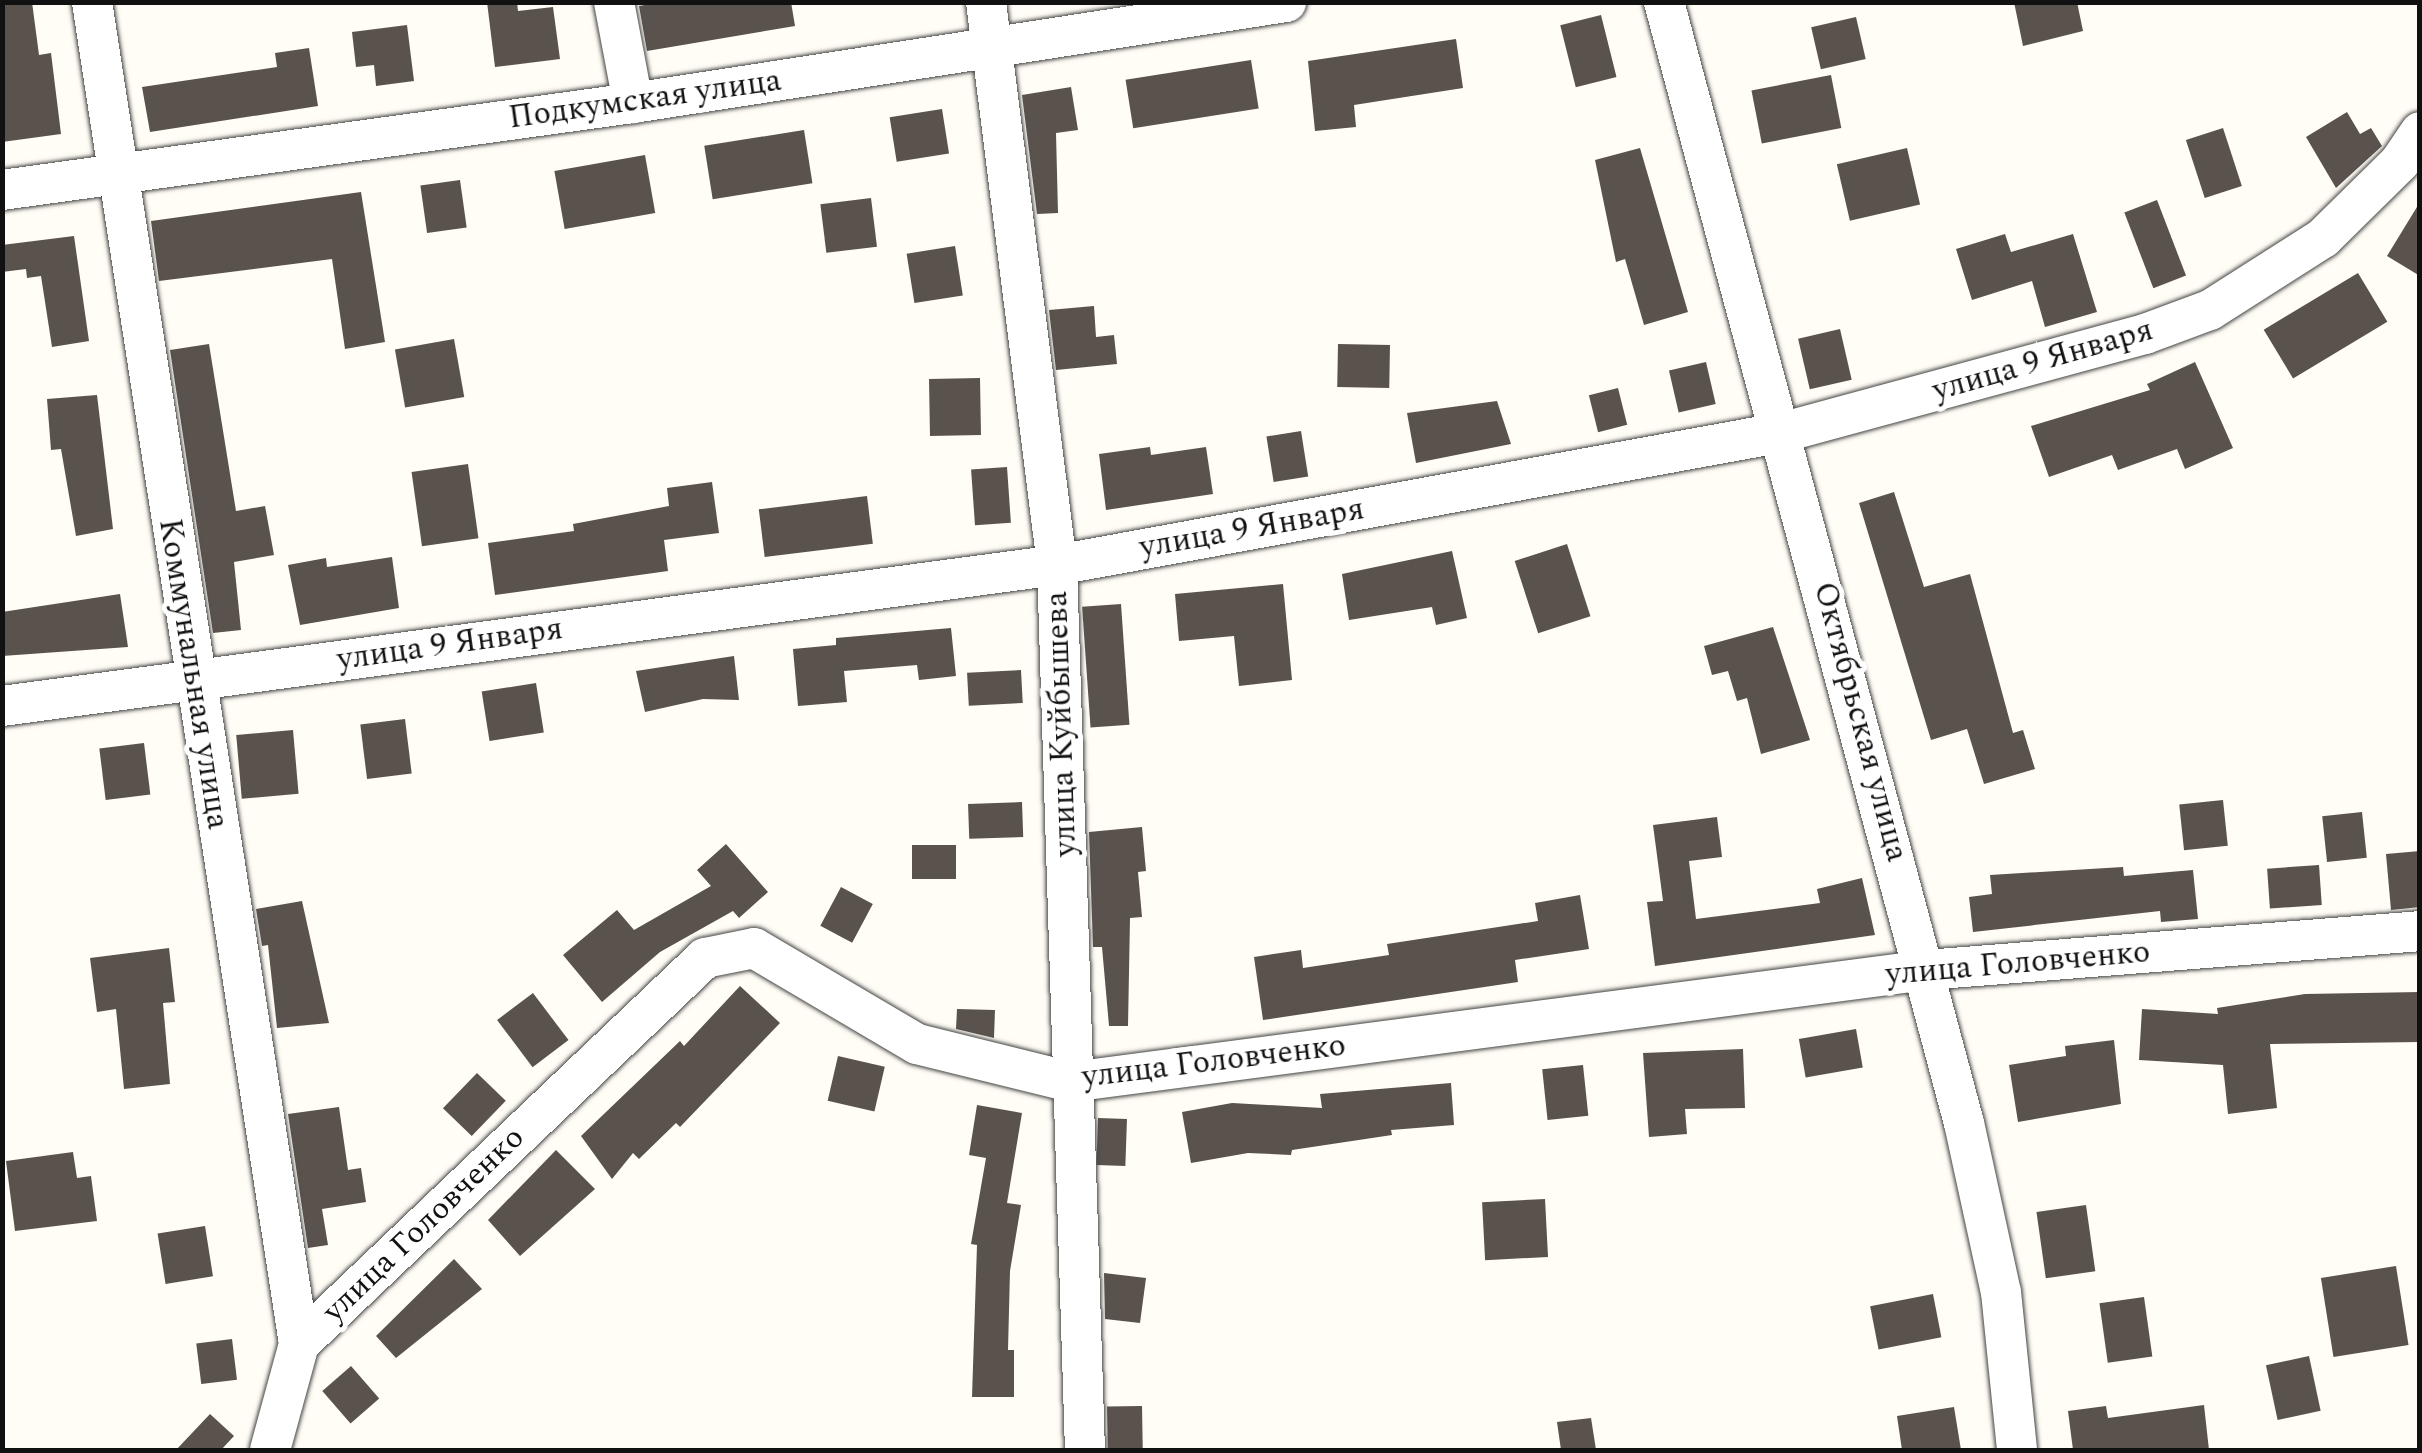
<!DOCTYPE html>
<meta charset="utf-8">
<style>
body{margin:0}
#map{position:relative;width:2422px;height:1453px;overflow:hidden;background:#fffdf5;font-family:Spectral,serif}
div>[style]{position:absolute}
[style*='--x']{left:calc(var(--x)*1px);top:calc(var(--y)*1px);width:calc(var(--w)*1px);rotate:calc(var(--a)*1deg)}
.building>*{inset:0;background:#5a524d;transform-origin:0 0}
.roads{filter:drop-shadow(0 0 2px #444) drop-shadow(0 0 2px #444)}
.minor>*{height:40px;margin:-20px;padding:0 20px;transform-origin:20px;border-radius:20px;background:#fff}
span{translate:-50% -50%;white-space:nowrap;text-align:center;line-height:1.15;-webkit-text-stroke:10px #fff;paint-order:stroke}
.street-label{font-size:32px;color:#111}
.frame{position:absolute;inset:0;border:5px solid #111;pointer-events:none}
</style>
<div id="map">
<div class="building">
<i style="clip-path:polygon(2px 2px,32px 2px,39px 55px,51px 53px,61px 134px,2px 142px)"></i>
<i style="clip-path:polygon(487px 2px,517px 2px,518px 11px,553px 7px,560px 59px,495px 67px)"></i>
<i style="clip-path:polygon(661px 2px,791px 2px,795px 26px,647px 51px,639px 6px)"></i>
<i style="clip-path:polygon(2014px 2px,2077px 2px,2083px 31px,2023px 46px)"></i>
<i style="left:1601px;top:15px;width:64px;height:42px;rotate:76deg"></i>
<i style="left:1856px;top:17px;width:43px;height:46px;rotate:77deg"></i>
<i style="clip-path:polygon(407px 25px,414px 81px,376px 86px,374px 65px,356px 67px,352px 32px)"></i>
<i style="clip-path:polygon(1456px 39px,1463px 88px,1354px 105px,1356px 127px,1315px 131px,1308px 61px)"></i>
<i style="clip-path:polygon(309px 48px,318px 106px,150px 132px,142px 87px,277px 67px,275px 53px)"></i>
<i style="left:1251px;top:60px;width:49px;height:127px;rotate:81deg"></i>
<i style="left:1831px;top:75px;width:54px;height:81px;rotate:79deg"></i>
<i style="clip-path:polygon(1071px 87px,1078px 130px,1056px 133px,1058px 213px,1037px 214px,1022px 95px)"></i>
<i style="left:942px;top:109px;width:45px;height:53px;rotate:81deg"></i>
<i style="clip-path:polygon(2347px 112px,2360px 134px,2371px 128px,2382px 146px,2336px 188px,2306px 137px)"></i>
<i style="left:2223px;top:128px;width:61px;height:39px;rotate:72deg"></i>
<i style="left:804px;top:130px;width:54px;height:101px;rotate:81deg"></i>
<i style="clip-path:polygon(1640px 148px,1688px 312px,1644px 325px,1625px 259px,1616px 262px,1595px 160px)"></i>
<i style="left:1907px;top:148px;width:58px;height:72px;rotate:77deg"></i>
<i style="left:645px;top:155px;width:59px;height:92px;rotate:80deg"></i>
<i style="left:460px;top:180px;width:48px;height:40px;rotate:82deg"></i>
<i style="clip-path:polygon(361px 192px,385px 342px,345px 349px,332px 259px,159px 281px,151px 221px)"></i>
<i style="left:871px;top:198px;width:49px;height:51px;rotate:83deg"></i>
<i style="left:2157px;top:200px;width:81px;height:35px;rotate:69deg"></i>
<i style="clip-path:polygon(2420px 202px,2420px 276px,2387px 256px)"></i>
<i style="clip-path:polygon(2005px 234px,2011px 252px,2073px 234px,2097px 312px,2045px 327px,2032px 281px,1972px 300px,1956px 249px)"></i>
<i style="clip-path:polygon(74px 236px,89px 341px,52px 347px,41px 276px,27px 278px,26px 269px,2px 272px,2px 245px)"></i>
<i style="left:955px;top:246px;width:50px;height:49px;rotate:81deg"></i>
<i style="left:2358px;top:273px;width:57px;height:110px;rotate:59deg"></i>
<i style="clip-path:polygon(1094px 306px,1096px 337px,1114px 335px,1117px 364px,1056px 370px,1049px 310px)"></i>
<i style="left:1840px;top:329px;width:52px;height:43px;rotate:77deg"></i>
<i style="left:454px;top:339px;width:59px;height:60px;rotate:80deg"></i>
<i style="clip-path:polygon(209px 344px,236px 511px,265px 506px,274px 555px,234px 562px,241px 630px,213px 633px,170px 350px)"></i>
<i style="left:1338px;top:344px;width:52px;height:43px;rotate:1deg"></i>
<i style="left:1706px;top:362px;width:43px;height:38px;rotate:77deg"></i>
<i style="clip-path:polygon(2195px 362px,2233px 448px,2185px 469px,2177px 449px,2118px 470px,2112px 455px,2049px 477px,2031px 426px,2150px 390px,2147px 384px)"></i>
<i style="left:980px;top:378px;width:57px;height:51px;rotate:89deg"></i>
<i style="left:1618px;top:388px;width:38px;height:30px;rotate:76deg"></i>
<i style="clip-path:polygon(97px 395px,113px 529px,76px 536px,61px 449px,51px 450px,47px 399px)"></i>
<i style="clip-path:polygon(1497px 401px,1511px 444px,1416px 463px,1407px 413px)"></i>
<i style="left:1301px;top:431px;width:46px;height:35px;rotate:81deg"></i>
<i style="clip-path:polygon(1150px 447px,1151px 455px,1206px 447px,1213px 494px,1106px 510px,1099px 454px)"></i>
<i style="left:468px;top:464px;width:75px;height:57px;rotate:82deg"></i>
<i style="left:1007px;top:467px;width:56px;height:36px;rotate:86deg"></i>
<i style="clip-path:polygon(712px 482px,719px 533px,664px 540px,668px 571px,495px 595px,488px 543px,574px 531px,573px 524px,669px 506px,667px 488px)"></i>
<i style="clip-path:polygon(1894px 492px,1924px 587px,1970px 574px,2013px 733px,2023px 730px,2035px 769px,1984px 784px,1967px 729px,1931px 740px,1859px 503px)"></i>
<i style="left:867px;top:496px;width:48px;height:109px;rotate:83deg"></i>
<i style="left:1567px;top:544px;width:76px;height:55px;rotate:72deg"></i>
<i style="clip-path:polygon(1452px 551px,1467px 618px,1436px 625px,1432px 607px,1349px 620px,1342px 574px)"></i>
<i style="clip-path:polygon(392px 557px,399px 608px,300px 625px,288px 565px,326px 558px,327px 567px)"></i>
<i style="clip-path:polygon(1283px 584px,1292px 680px,1239px 686px,1234px 636px,1179px 641px,1175px 594px)"></i>
<i style="clip-path:polygon(120px 594px,128px 647px,2px 656px,2px 612px)"></i>
<i style="left:1121px;top:604px;width:121px;height:39px;rotate:86deg"></i>
<i style="clip-path:polygon(1773px 627px,1810px 740px,1761px 754px,1747px 698px,1737px 701px,1728px 671px,1712px 675px,1704px 646px)"></i>
<i style="clip-path:polygon(951px 628px,956px 676px,919px 680px,917px 665px,844px 671px,847px 702px,798px 706px,793px 649px,836px 645px,836px 638px)"></i>
<i style="clip-path:polygon(734px 656px,739px 700px,703px 699px,645px 712px,636px 671px)"></i>
<i style="left:1021px;top:670px;width:33px;height:54px;rotate:87deg"></i>
<i style="left:536px;top:683px;width:50px;height:55px;rotate:81deg"></i>
<i style="left:405px;top:719px;width:55px;height:45px;rotate:83deg"></i>
<i style="left:293px;top:730px;width:64px;height:57px;rotate:85deg"></i>
<i style="left:144px;top:743px;width:52px;height:45px;rotate:83deg"></i>
<i style="left:2223px;top:800px;width:46px;height:44px;rotate:84deg"></i>
<i style="left:1022px;top:802px;width:35px;height:54px;rotate:88deg"></i>
<i style="left:2362px;top:812px;width:46px;height:40px;rotate:84deg"></i>
<i style="clip-path:polygon(1717px 817px,1722px 857px,1689px 861px,1696px 919px,1820px 903px,1817px 889px,1862px 878px,1875px 935px,1655px 966px,1647px 902px,1663px 901px,1653px 825px)"></i>
<i style="clip-path:polygon(1142px 827px,1146px 871px,1138px 872px,1142px 917px,1130px 918px,1128px 1026px,1109px 1026px,1102px 947px,1093px 947px,1089px 832px)"></i>
<i style="clip-path:polygon(726px 844px,768px 892px,739px 918px,733px 911px,660px 952px,602px 1002px,563px 955px,617px 910px,634px 930px,711px 886px,697px 870px)"></i>
<i style="left:912px;top:845px;width:44px;height:34px"></i>
<i style="clip-path:polygon(2420px 851px,2420px 907px,2391px 910px,2386px 854px)"></i>
<i style="left:2319px;top:865px;width:40px;height:52px;rotate:86deg"></i>
<i style="clip-path:polygon(2123px 867px,2124px 876px,2193px 870px,2198px 919px,2161px 922px,2160px 911px,1973px 932px,1969px 897px,1992px 894px,1990px 875px)"></i>
<i style="left:841px;top:887px;width:36px;height:44px;rotate:28deg"></i>
<i style="clip-path:polygon(1580px 895px,1589px 949px,1515px 960px,1518px 982px,1263px 1020px,1254px 957px,1301px 950px,1303px 968px,1389px 955px,1387px 944px,1538px 921px,1535px 903px)"></i>
<i style="clip-path:polygon(302px 901px,329px 1023px,277px 1028px,268px 945px,262px 946px,256px 909px)"></i>
<i style="clip-path:polygon(169px 948px,175px 1002px,163px 1003px,170px 1084px,124px 1089px,116px 1009px,97px 1012px,90px 958px)"></i>
<i style="clip-path:polygon(740px 986px,780px 1023px,680px 1127px,676px 1123px,639px 1159px,633px 1153px,612px 1179px,581px 1136px,680px 1041px,684px 1046px)"></i>
<i style="clip-path:polygon(2420px 992px,2420px 1042px,2270px 1044px,2277px 1108px,2228px 1114px,2223px 1065px,2139px 1060px,2142px 1009px,2218px 1014px,2217px 1008px,2305px 994px)"></i>
<i style="left:533px;top:993px;width:59px;height:45px;rotate:53deg"></i>
<i style="clip-path:polygon(957px 1009px,995px 1010px,994px 1038px,956px 1029px)"></i>
<i style="left:1856px;top:1029px;width:39px;height:58px;rotate:80deg"></i>
<i style="clip-path:polygon(2114px 1040px,2121px 1104px,2018px 1122px,2009px 1065px,2066px 1056px,2065px 1046px)"></i>
<i style="clip-path:polygon(1743px 1049px,1745px 1108px,1685px 1109px,1687px 1134px,1649px 1137px,1643px 1053px)"></i>
<i style="left:838px;top:1056px;width:48px;height:46px;rotate:13deg"></i>
<i style="left:1583px;top:1065px;width:51px;height:41px;rotate:84deg"></i>
<i style="left:477px;top:1073px;width:40px;height:49px;rotate:44deg"></i>
<i style="clip-path:polygon(1451px 1083px,1454px 1125px,1391px 1130px,1392px 1135px,1292px 1150px,1291px 1155px,1248px 1153px,1191px 1163px,1182px 1112px,1232px 1103px,1322px 1108px,1320px 1094px)"></i>
<i style="clip-path:polygon(977px 1105px,1022px 1113px,1007px 1203px,1021px 1205px,1010px 1271px,1008px 1350px,1014px 1350px,1014px 1397px,972px 1397px,977px 1245px,971px 1244px,986px 1158px,969px 1155px)"></i>
<i style="clip-path:polygon(339px 1107px,348px 1170px,361px 1168px,366px 1202px,322px 1209px,328px 1245px,308px 1248px,288px 1114px)"></i>
<i style="left:1098px;top:1118px;width:29px;height:47px;rotate:2deg"></i>
<i style="clip-path:polygon(556px 1150px,595px 1189px,520px 1256px,488px 1220px)"></i>
<i style="clip-path:polygon(73px 1152px,77px 1178px,91px 1176px,97px 1221px,15px 1231px,6px 1161px)"></i>
<i style="left:1545px;top:1199px;width:58px;height:63px;rotate:87deg"></i>
<i style="left:2086px;top:1205px;width:67px;height:50px;rotate:82deg"></i>
<i style="left:205px;top:1226px;width:51px;height:48px;rotate:81deg"></i>
<i style="clip-path:polygon(454px 1259px,482px 1289px,396px 1358px,376px 1336px)"></i>
<i style="left:2396px;top:1266px;width:80px;height:76px;rotate:81deg"></i>
<i style="clip-path:polygon(1104px 1273px,1146px 1278px,1140px 1323px,1105px 1319px)"></i>
<i style="left:1933px;top:1294px;width:44px;height:64px;rotate:79deg"></i>
<i style="left:2144px;top:1297px;width:60px;height:45px;rotate:82deg"></i>
<i style="left:232px;top:1339px;width:41px;height:36px;rotate:83deg"></i>
<i style="left:2309px;top:1356px;width:56px;height:44px;rotate:78deg"></i>
<i style="left:351px;top:1366px;width:43px;height:38px;rotate:49deg"></i>
<i style="clip-path:polygon(2204px 1405px,2209px 1450px,2073px 1450px,2068px 1411px,2106px 1406px,2108px 1418px)"></i>
<i style="left:1142px;top:1406px;width:44px;height:35px;rotate:89deg"></i>
<i style="clip-path:polygon(1954px 1407px,1961px 1450px,1902px 1450px,1897px 1416px)"></i>
<i style="clip-path:polygon(210px 1414px,234px 1436px,221px 1450px,176px 1450px)"></i>
<i style="clip-path:polygon(1591px 1418px,1596px 1450px,1561px 1450px,1557px 1422px)"></i>
</div>
<div class="roads">
<div class="minor">
<i style="--x:92;--y:2;--w:1358;--a:81.23"></i>
<i style="--x:614;--y:2;--w:103;--a:79.3"></i>
<i style="--x:986;--y:2;--w:567;--a:82.81"></i>
<i style="--x:1057;--y:565;--w:885;--a:88.19"></i>
<i style="--x:1664;--y:2;--w:1160;--a:75.02"></i>
<i style="--x:1964;--y:1123;--w:173;--a:77.7"></i>
<i style="--x:2001;--y:1292;--w:159;--a:84.2"></i>
<i style="--x:2;--y:190;--w:637;--a:-7.85"></i>
<i style="--x:633;--y:103;--w:661;--a:-8.79"></i>
<i style="--x:2;--y:706;--w:1064;--a:-7.61"></i>
<i style="--x:1057;--y:565;--w:739;--a:-10.37"></i>
<i style="--x:1784;--y:432;--w:374;--a:-15.2"></i>
<i style="--x:2145;--y:334;--w:69;--a:-20.3"></i>
<i style="--x:2210;--y:310;--w:134;--a:-32.5"></i>
<i style="--x:2323;--y:238;--w:108;--a:-44.6"></i>
<i style="--x:2400;--y:162;--w:36;--a:-56"></i>
<i style="--x:270;--y:1450;--w:110;--a:-74.7"></i>
<i style="--x:299;--y:1344;--w:560;--a:-43.55"></i>
<i style="--x:705;--y:958;--w:50;--a:-11.5"></i>
<i style="--x:754;--y:948;--w:189;--a:30.5"></i>
<i style="--x:917;--y:1044;--w:159;--a:13.9"></i>
<i style="--x:1071;--y:1082;--w:862;--a:-7.46"></i>
<i style="--x:1926;--y:970;--w:496;--a:-4.5"></i>
</div>
</div>
<div class="street-label">
<span style="left:645px;top:100px;rotate:-8deg">Подкумская улица</span>
<span style="left:2043px;top:361px;rotate:-16deg">улица 9 Января</span>
<span style="left:1252px;top:529px;rotate:-10deg">улица 9 Января</span>
<span style="left:450px;top:645px;rotate:-8deg">улица 9 Января</span>
<span style="left:193px;top:674px;rotate:81deg">Коммунальная улица</span>
<span style="left:1860px;top:722px;rotate:75deg">Октябрьская улица</span>
<span style="left:1062px;top:724px;rotate:-92deg">улица Куйбышева</span>
<span style="left:2018px;top:964px;rotate:-5deg">улица Головченко</span>
<span style="left:1214px;top:1062px;rotate:-7deg">улица Головченко</span>
<span style="left:424px;top:1225px;rotate:-44deg">улица Головченко</span>
</div>
<div class="frame"></div>
</div>
